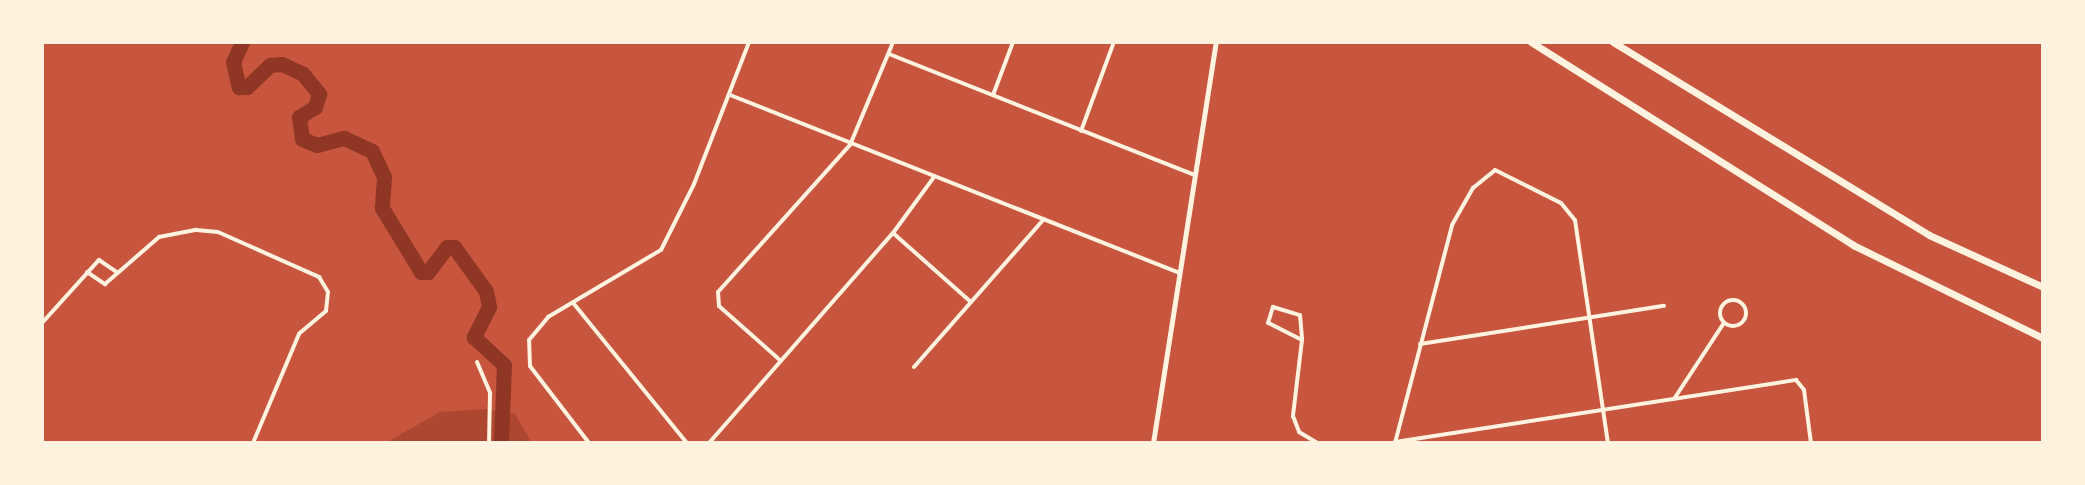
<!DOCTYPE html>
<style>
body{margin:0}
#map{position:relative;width:2085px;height:485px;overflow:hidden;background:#c8553d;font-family:"Playfair Display",serif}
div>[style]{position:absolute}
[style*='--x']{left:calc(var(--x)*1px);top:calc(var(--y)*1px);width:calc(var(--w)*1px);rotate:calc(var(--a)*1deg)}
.green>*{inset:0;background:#ae4732}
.river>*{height:15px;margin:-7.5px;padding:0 7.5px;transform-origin:7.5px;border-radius:7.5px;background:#8f3625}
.minor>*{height:4px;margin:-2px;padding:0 2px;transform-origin:2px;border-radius:2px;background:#fff3e0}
.minor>.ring{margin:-2px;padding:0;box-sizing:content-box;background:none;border:4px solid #fff3e0;border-radius:50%}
.tertiary>*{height:4.5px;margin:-2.25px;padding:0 2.25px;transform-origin:2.25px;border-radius:2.25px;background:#fff3e0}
.motorway>*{height:7px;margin:-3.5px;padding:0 3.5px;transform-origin:3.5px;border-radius:3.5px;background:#fff3e0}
span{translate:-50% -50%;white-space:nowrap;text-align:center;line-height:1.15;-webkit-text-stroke:5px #fff3e0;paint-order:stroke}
.frame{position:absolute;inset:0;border:44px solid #fff3e0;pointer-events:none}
</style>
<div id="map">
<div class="green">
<i style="clip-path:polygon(486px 409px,515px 414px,532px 443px,385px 443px,440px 412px)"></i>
</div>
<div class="river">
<i style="--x:242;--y:42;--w:22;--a:114"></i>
<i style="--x:233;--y:62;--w:26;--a:77"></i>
<i style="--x:239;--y:87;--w:8;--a:0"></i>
<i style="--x:247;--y:87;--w:32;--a:-44"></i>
<i style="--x:270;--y:65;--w:12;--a:-5"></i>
<i style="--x:282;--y:64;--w:23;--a:25"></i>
<i style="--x:303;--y:74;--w:26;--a:51"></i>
<i style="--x:319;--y:94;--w:14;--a:107"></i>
<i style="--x:315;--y:107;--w:19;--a:148"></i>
<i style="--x:299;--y:117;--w:22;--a:82"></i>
<i style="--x:302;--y:139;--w:16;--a:22"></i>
<i style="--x:317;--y:145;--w:28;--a:-15"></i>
<i style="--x:344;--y:138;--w:31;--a:25"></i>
<i style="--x:372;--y:151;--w:29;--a:65"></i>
<i style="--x:384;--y:177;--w:31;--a:94"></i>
<i style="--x:382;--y:208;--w:75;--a:58.6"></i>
<i style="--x:421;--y:272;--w:7;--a:0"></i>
<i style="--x:428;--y:272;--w:31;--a:-53"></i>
<i style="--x:447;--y:247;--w:7;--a:0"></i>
<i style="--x:454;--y:247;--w:54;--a:54"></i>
<i style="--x:486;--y:291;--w:16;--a:79"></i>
<i style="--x:489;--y:307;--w:34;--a:117"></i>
<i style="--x:474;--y:337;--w:41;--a:43"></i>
<i style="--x:504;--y:365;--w:78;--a:92.2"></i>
</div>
<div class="minor">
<i style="--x:889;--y:54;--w:329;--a:21.6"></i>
<i style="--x:730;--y:95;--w:484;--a:21.6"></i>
<i style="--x:993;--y:95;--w:57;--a:-69.3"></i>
<i style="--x:1081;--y:131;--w:95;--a:-69.7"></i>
<i style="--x:893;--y:233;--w:104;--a:41.5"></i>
<i style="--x:87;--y:272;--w:22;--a:34"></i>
<i style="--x:105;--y:284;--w:72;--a:-41"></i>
<i style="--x:159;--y:237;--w:38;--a:-11"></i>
<i style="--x:196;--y:230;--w:22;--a:5"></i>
<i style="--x:218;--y:232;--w:111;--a:24"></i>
<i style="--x:319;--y:277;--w:17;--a:59"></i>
<i style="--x:328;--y:292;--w:19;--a:96"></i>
<i style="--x:326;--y:311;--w:35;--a:140"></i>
<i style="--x:299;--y:334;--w:118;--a:112.9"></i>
<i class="ring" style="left:1720px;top:300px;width:22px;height:22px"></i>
<i style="--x:574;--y:304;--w:179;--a:50.9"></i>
<i style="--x:1273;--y:307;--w:28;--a:17"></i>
<i style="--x:1300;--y:315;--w:25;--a:85"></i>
<i style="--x:1302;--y:340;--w:38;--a:-153"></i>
<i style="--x:1268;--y:323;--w:17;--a:-73"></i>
<i style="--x:42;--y:323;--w:85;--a:-47.9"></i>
<i style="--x:99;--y:260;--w:22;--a:34"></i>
<i style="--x:1302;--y:340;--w:77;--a:96.8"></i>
<i style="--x:1293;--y:416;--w:17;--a:69"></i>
<i style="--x:1299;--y:432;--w:21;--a:31"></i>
<i style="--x:1420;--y:344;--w:247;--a:-8.9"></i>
<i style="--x:781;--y:361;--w:83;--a:-138.4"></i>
<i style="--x:719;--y:306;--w:14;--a:-94"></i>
<i style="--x:718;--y:292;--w:198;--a:-48.1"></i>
<i style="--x:850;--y:145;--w:112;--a:-67.3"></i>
<i style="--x:477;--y:362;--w:34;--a:67"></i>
<i style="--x:490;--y:393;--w:50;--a:91.1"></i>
<i style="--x:914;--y:367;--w:197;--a:-48.7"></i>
<i style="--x:1674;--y:399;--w:91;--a:-56.7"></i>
<i style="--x:1395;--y:442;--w:406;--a:-8.8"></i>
<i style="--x:1796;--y:380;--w:13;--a:51"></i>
<i style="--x:1804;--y:390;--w:53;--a:82.5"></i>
<i style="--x:589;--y:443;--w:97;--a:-127.5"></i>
<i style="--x:530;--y:366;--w:26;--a:-92"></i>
<i style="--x:529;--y:340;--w:30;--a:-50"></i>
<i style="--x:548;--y:317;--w:131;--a:-30.7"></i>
<i style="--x:661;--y:250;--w:74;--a:-63.4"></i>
<i style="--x:694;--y:184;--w:152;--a:-68.8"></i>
<i style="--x:709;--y:443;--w:279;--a:-48.8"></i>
<i style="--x:893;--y:233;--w:69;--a:-53.8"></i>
<i style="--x:1395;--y:443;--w:225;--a:-75.3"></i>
<i style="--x:1452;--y:225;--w:43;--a:-60.4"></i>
<i style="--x:1473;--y:188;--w:28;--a:-39"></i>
<i style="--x:1495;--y:170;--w:74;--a:26.6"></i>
<i style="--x:1561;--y:203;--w:22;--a:51"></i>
<i style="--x:1575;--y:220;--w:225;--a:81.6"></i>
</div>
<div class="tertiary">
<i style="--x:1153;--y:443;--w:406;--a:-81.1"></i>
</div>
<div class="motorway">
<i style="--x:1531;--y:42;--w:381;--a:32.2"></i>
<i style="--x:1853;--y:245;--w:212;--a:26.1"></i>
<i style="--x:1613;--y:42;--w:370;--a:31.4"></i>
<i style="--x:1929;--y:235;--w:125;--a:24.5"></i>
</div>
<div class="frame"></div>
</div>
